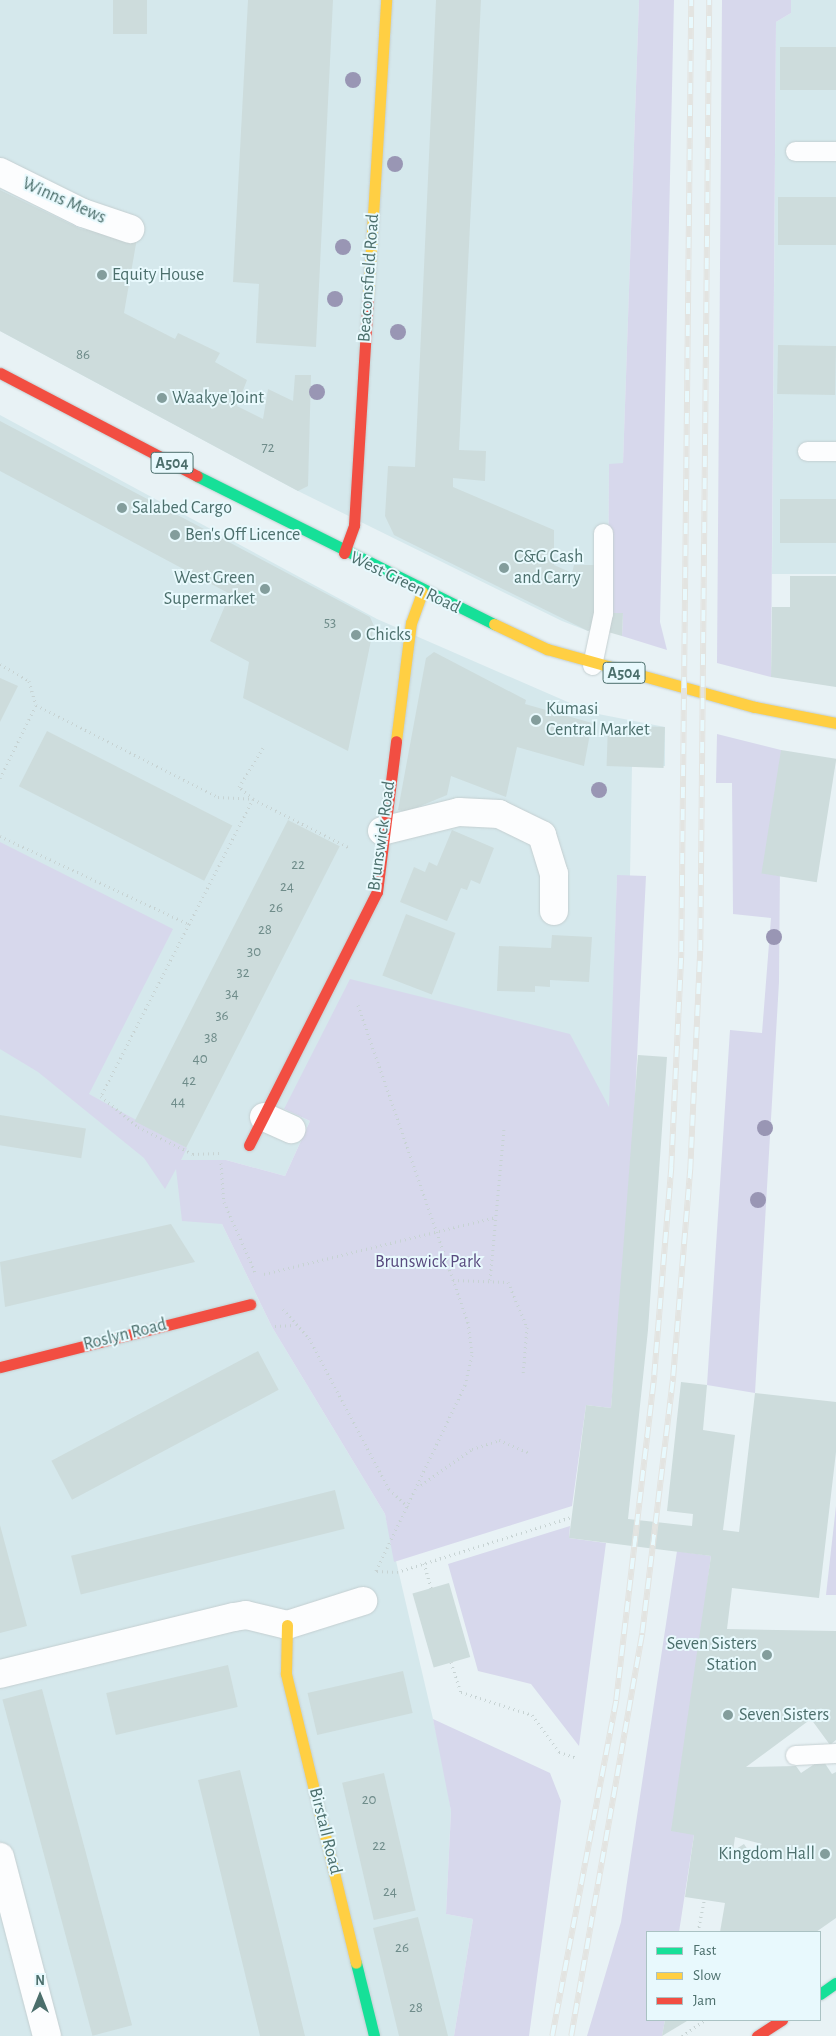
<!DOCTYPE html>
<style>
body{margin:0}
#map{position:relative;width:836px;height:2036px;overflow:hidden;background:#e8f2f5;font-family:"Alegreya Sans",sans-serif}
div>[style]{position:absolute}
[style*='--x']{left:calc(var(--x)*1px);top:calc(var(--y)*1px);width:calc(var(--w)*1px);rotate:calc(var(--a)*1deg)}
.residential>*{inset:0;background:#d5e8ec}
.green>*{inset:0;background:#d7d8ec}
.building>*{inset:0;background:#cddcdc;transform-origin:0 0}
.path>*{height:3px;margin-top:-1.5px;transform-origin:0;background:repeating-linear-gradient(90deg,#c7d3d3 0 1px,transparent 0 5px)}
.roads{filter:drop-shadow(0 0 1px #c4cfd1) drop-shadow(0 0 1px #c4cfd1)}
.lane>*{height:19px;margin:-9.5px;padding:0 9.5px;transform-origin:9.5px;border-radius:9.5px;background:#fcfdfe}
.street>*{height:28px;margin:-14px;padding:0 14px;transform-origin:14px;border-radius:14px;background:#fcfdfe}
.fast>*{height:11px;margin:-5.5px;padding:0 5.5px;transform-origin:5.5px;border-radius:5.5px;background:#16e098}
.slow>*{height:11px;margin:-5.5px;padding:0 5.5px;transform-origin:5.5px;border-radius:5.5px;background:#ffcf43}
.jam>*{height:11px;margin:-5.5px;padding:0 5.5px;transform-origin:5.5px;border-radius:5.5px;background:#f24e42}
.rail>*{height:5.5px;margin-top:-2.75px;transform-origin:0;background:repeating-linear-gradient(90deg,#e8f9fd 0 11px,#e3e4e1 0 22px);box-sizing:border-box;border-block:1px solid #e3e4e1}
.trees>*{width:16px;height:16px;margin:-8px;border-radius:50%;background:#9996b4}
.dots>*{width:14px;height:14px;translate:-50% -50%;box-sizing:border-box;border:2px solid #e8f9fd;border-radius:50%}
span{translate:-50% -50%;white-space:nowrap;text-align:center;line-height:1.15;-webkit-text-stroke:4px #e8f9fd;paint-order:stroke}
.number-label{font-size:15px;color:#6f8c8a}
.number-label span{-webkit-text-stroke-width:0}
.shield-label span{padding:1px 4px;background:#e8f9fd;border:1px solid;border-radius:4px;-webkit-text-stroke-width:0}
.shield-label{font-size:16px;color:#4c6f6c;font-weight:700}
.street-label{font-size:18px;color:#4c6f6c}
.poi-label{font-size:18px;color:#4c6f6c}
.left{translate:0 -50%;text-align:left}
.right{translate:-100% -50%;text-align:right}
.park-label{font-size:18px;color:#594b7f}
.legend{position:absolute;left:646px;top:1931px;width:175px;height:90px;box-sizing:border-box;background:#e8f9fd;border:1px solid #aac2c3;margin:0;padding:6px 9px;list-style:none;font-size:15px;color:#4c6f6c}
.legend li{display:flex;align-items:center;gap:10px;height:25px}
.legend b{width:25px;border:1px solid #aac2c3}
.north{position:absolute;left:15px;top:1971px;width:50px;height:50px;-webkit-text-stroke:4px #e8f9fd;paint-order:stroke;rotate:0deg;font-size:14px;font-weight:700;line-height:20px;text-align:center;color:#4c6f6c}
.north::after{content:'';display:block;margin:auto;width:18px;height:22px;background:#4c6f6c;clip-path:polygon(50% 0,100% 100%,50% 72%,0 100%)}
</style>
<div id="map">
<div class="residential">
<i style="clip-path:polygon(0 0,639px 0,623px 464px,609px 464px,608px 632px,598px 626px,588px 631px,562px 621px,298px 491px,0 331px)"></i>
<i style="clip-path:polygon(791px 0,836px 0,836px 574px,772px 574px,776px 22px,791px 13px)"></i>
<i style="clip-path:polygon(0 415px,377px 619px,593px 713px,665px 727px,665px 766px,632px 766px,630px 876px,617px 876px,610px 1108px,284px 1109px,310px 1121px,285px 1176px,226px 1160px,222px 1224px,272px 1327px,385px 1514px,444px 1766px,451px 1811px,446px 1914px,473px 1919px,454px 2036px,0 2036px)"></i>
</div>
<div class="green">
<i style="clip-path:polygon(639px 0,674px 0,660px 622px,667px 650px,622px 636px,623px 613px,608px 613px,609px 464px,623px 463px)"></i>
<i style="clip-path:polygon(722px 0,791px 0,791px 13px,776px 22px,771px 677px,717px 663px)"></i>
<i style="clip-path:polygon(717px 734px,781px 750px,779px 982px,755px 1393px,707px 1385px,730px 1030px,762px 1033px,771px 918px,733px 914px,732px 783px,716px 783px)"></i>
<i style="clip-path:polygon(0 842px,173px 929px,89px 1094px,187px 1148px,181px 1160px,226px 1160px,285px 1176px,310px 1121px,284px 1109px,350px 979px,570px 1034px,609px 1107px,617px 875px,646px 876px,630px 1199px,611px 1408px,586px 1405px,572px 1506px,394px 1562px,385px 1514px,272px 1327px,222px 1224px,182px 1221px,176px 1169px,165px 1189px,144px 1158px,38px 1072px,0 1049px)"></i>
<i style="clip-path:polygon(836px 1506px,836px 1595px,826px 1595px)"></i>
<i style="clip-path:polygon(570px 1526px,569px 1538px,606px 1543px,579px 1746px,531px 1684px,478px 1671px,448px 1564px)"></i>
<i style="clip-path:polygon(677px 1551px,711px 1556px,695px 1679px,694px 1835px,679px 1932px,647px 1932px,647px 2020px,665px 2020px,662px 2036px,587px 2036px,621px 1922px)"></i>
<i style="clip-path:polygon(433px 1719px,550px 1773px,561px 1801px,529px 2036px,454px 2036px,473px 1919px,446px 1914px,451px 1811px)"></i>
</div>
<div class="building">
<i style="left:113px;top:0;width:34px;height:34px"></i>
<i style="clip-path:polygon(248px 0,333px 0,316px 347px,256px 343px,259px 284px,233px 282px)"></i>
<i style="clip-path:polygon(436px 0,481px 0,459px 450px,486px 451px,485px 481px,453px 478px,453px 487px,554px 530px,554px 565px,572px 573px,574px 565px,600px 565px,598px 626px,588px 631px,394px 535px,385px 516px,388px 466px,415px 467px)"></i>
<i style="left:780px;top:47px;width:56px;height:43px"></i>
<i style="clip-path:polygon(0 190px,81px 229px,137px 238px,124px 313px,175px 339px,178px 333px,220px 353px,215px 362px,247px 380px,237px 406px,263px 419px,268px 389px,293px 401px,295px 375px,311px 375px,308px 486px,298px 491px,0 331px)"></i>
<i style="left:778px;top:197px;width:58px;height:48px"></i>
<i style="left:778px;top:345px;width:58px;height:49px;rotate:1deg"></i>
<i style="clip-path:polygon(0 421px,370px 617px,374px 626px,348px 751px,243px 698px,249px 662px,210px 641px,230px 594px,0 471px)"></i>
<i style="left:780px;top:499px;width:56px;height:44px"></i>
<i style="clip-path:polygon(790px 576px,836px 576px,836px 687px,771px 677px,772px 607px,790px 607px)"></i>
<i style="clip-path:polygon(608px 613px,623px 613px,622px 636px,608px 632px)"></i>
<i style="clip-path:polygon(434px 652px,526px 700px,525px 704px,592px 723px,584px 766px,517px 747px,506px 797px,451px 776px,447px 795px,406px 812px,398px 810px,426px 658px)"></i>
<i style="clip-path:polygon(0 678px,18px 686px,0 722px)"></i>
<i style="left:608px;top:725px;width:57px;height:41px;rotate:2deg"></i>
<i style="left:47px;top:731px;width:208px;height:62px;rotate:27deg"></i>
<i style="left:781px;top:750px;width:56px;height:125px;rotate:9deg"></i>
<i style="left:288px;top:820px;width:58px;height:338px;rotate:27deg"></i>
<i style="clip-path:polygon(452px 830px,494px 848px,480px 884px,471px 880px,467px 890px,461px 888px,447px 921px,400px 902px,414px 867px,425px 872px,429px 862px,437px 866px)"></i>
<i style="left:406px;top:914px;width:53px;height:66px;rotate:21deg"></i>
<i style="clip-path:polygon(552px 935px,592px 937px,589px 982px,550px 980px,550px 987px,535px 986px,535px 992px,497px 991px,499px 946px,551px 948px)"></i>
<i style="clip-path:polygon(evenodd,638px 1055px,667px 1057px,648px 1330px,628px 1519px,692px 1526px,693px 1514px,667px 1511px,681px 1382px,707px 1385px,703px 1430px,735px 1435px,723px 1530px,739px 1532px,755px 1393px,836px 1402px,836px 1452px,819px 1598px,732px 1588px,727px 1629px,836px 1631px,836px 1740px,830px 1745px,811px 1719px,746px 1767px,796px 1766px,801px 1773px,822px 1759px,832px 1774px,836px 1772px,836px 1918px,816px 1932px,720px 1932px,725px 1903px,685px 1897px,694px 1835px,671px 1831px,711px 1556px,569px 1538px,586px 1405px,611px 1408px,638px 1055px,735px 1837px,762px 1844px,750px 1853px,744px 1844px,733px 1851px,735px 1837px)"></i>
<i style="left:0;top:1115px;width:87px;height:30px;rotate:9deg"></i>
<i style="clip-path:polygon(171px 1224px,195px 1262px,5px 1307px,0 1262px)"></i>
<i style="left:258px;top:1351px;width:44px;height:234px;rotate:62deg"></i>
<i style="left:335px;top:1490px;width:40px;height:272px;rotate:76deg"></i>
<i style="clip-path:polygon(0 1525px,27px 1626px,0 1633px)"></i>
<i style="left:449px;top:1583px;width:77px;height:38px;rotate:74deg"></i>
<i style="left:228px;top:1665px;width:43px;height:125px;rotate:77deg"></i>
<i style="left:403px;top:1671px;width:43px;height:98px;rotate:77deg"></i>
<i style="left:42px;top:1689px;width:348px;height:41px;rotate:75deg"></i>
<i style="clip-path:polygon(240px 1770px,287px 1962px,305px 2036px,260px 2036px,204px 1804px,198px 1780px)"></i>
<i style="left:384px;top:1773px;width:141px;height:43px;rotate:77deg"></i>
<i style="clip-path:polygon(418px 1917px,431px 1968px,448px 2036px,399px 2036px,373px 1928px)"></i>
<i style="clip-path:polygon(665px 2020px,687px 2020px,687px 2021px,662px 2036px)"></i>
</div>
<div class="path">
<i style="--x:0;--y:664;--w:34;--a:30"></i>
<i style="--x:29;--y:681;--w:25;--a:74"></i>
<i style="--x:36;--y:705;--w:204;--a:26.8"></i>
<i style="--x:218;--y:797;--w:35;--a:3"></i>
<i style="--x:253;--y:799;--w:109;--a:26.8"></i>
<i style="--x:0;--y:778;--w:81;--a:-63.7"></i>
<i style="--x:0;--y:836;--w:208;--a:25"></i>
<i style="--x:189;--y:924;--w:140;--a:-62.9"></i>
<i style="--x:253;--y:799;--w:18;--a:-139"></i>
<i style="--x:239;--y:787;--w:46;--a:-58.4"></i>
<i style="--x:189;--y:924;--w:193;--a:117.1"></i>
<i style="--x:101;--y:1096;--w:48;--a:40"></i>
<i style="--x:138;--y:1127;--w:61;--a:26.1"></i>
<i style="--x:193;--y:1154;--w:26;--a:-2"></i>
<i style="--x:358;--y:1005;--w:336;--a:70.9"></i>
<i style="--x:468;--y:1322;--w:33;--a:83"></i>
<i style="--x:472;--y:1355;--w:31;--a:103"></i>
<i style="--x:465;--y:1385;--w:208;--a:115.6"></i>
<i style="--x:221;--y:1163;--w:39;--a:86"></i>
<i style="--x:224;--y:1202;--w:77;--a:66.1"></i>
<i style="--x:264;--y:1274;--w:239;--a:-13.8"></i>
<i style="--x:453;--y:1280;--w:55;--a:2.1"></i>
<i style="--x:508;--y:1282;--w:49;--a:67.1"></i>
<i style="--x:527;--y:1327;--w:48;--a:94.8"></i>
<i style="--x:490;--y:1280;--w:151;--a:-84.7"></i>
<i style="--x:283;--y:1309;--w:39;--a:48"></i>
<i style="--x:309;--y:1338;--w:171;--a:62.1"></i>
<i style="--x:389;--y:1489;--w:26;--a:43"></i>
<i style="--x:275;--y:1326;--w:20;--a:-3"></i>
<i style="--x:421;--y:1485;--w:62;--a:-35.2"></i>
<i style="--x:472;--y:1449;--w:28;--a:-18"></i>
<i style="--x:499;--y:1440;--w:33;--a:23"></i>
<i style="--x:424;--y:1563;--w:26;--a:74"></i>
<i style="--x:377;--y:1571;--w:20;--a:3"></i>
<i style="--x:397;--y:1572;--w:182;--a:-17.5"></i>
<i style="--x:451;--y:1662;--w:32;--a:72"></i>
<i style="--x:461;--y:1692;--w:75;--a:17.9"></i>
<i style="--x:532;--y:1715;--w:46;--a:53.9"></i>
<i style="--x:559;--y:1752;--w:19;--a:18"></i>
<i style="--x:698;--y:1932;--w:33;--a:-79"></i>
<i style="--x:682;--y:2036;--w:28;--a:-35"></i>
</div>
<div class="roads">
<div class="lane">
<i style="--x:795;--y:151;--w:41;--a:0"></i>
<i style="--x:807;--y:451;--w:29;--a:0"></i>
<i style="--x:592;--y:665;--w:53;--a:-78.1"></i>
<i style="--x:603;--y:613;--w:80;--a:-90"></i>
<i style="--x:795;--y:1755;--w:41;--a:-2.8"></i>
</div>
<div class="street">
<i style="--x:0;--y:172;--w:93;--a:26.3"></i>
<i style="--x:83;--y:213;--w:50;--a:18.8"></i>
<i style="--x:382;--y:831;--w:79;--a:-13.9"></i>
<i style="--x:459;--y:812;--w:40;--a:2.9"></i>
<i style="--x:499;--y:814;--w:48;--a:26"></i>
<i style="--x:542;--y:835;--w:41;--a:72.9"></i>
<i style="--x:554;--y:874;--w:37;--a:90"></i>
<i style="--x:264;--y:1117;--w:30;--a:24"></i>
<i style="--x:0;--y:1674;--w:241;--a:-13.7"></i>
<i style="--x:234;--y:1617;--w:12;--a:-9"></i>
<i style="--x:246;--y:1615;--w:42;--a:13.7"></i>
<i style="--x:287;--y:1625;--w:80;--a:-17.5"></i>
<i style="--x:0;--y:1857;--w:185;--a:75.3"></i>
</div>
<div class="fast">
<i style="--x:197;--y:476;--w:332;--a:26.5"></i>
<i style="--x:356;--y:1963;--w:75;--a:76.1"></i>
<i style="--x:820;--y:1994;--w:19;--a:-35"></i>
</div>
<div class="slow">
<i style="--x:368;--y:297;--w:298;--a:-86.5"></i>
<i style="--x:494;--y:624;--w:59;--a:25.3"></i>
<i style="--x:547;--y:649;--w:216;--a:15.6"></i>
<i style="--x:755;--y:707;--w:83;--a:11.2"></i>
<i style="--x:396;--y:741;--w:119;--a:-82.8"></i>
<i style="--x:411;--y:623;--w:33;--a:-70"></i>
<i style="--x:287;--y:1625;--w:49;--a:91.2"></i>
<i style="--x:286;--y:1674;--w:297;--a:76.4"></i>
</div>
<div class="jam">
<i style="--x:0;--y:373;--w:222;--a:27.6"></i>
<i style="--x:344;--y:553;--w:30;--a:-70"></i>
<i style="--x:354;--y:525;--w:228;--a:-86.5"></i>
<i style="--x:249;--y:1145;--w:284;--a:-63.2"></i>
<i style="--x:377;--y:892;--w:152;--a:-82.8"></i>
<i style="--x:0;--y:1367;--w:258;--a:-14.1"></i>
<i style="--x:757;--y:2036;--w:30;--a:-33"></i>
</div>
</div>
<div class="rail">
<i style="--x:552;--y:2036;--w:342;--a:-79.2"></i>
<i style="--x:616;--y:1700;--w:327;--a:-83.3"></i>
<i style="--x:654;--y:1375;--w:209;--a:-85.3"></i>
<i style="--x:671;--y:1167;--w:215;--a:-87.3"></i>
<i style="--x:681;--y:952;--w:952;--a:-89.4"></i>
<i style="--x:571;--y:2036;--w:409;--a:-80"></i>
<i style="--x:642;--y:1633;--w:259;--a:-83.1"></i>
<i style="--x:673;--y:1376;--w:207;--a:-85.3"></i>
<i style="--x:690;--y:1170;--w:219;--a:-87.4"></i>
<i style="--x:700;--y:951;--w:951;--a:-89.46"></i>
</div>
<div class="trees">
<i style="left:353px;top:80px"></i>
<i style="left:395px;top:164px"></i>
<i style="left:343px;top:247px"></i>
<i style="left:335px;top:299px"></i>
<i style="left:398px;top:332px"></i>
<i style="left:317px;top:392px"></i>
<i style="left:599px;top:790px"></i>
<i style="left:774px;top:937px"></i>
<i style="left:765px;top:1128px"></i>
<i style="left:758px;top:1200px"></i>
</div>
<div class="dots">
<i style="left:102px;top:275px;background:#839d9c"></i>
<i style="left:162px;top:398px;background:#839d9c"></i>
<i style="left:122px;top:508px;background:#839d9c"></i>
<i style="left:175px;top:535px;background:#839d9c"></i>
<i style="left:504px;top:568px;background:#839d9c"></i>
<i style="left:265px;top:589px;background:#839d9c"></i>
<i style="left:356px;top:635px;background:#839d9c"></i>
<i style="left:536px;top:720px;background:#839d9c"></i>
<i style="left:767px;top:1655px;background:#839d9c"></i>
<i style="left:728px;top:1715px;background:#839d9c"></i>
<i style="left:825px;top:1854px;background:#839d9c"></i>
</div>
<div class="number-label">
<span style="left:83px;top:355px">86</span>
<span style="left:268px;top:448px">72</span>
<span style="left:330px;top:623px">53</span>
<span style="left:298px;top:865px">22</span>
<span style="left:287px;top:887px">24</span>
<span style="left:276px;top:908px">26</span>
<span style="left:265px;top:930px">28</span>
<span style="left:254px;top:952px">30</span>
<span style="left:243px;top:973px">32</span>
<span style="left:232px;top:994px">34</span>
<span style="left:222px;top:1016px">36</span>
<span style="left:211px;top:1038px">38</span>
<span style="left:200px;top:1059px">40</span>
<span style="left:189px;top:1081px">42</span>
<span style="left:178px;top:1102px">44</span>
<span style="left:369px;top:1800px">20</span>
<span style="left:379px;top:1846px">22</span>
<span style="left:390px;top:1892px">24</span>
<span style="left:402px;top:1948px">26</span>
<span style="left:416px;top:2008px">28</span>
</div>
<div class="shield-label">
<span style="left:172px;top:463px">A504</span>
<span style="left:624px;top:673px">A504</span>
</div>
<div class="street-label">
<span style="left:64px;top:201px;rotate:24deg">Winns Mews</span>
<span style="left:369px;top:278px;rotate:-86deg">Beaconsfield Road</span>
<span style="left:405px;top:583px;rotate:26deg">West Green Road</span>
<span style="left:382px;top:836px;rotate:-82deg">Brunswick Road</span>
<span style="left:125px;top:1335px;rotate:-14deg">Roslyn Road</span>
<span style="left:325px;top:1831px;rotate:76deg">Birstall Road</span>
</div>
<div class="poi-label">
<span class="left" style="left:112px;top:275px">Equity House</span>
<span class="left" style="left:172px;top:398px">Waakye Joint</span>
<span class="left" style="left:132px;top:508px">Salabed Cargo</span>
<span class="left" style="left:185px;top:535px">Ben's Off Licence</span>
<span class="left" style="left:514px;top:568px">C&amp;G Cash<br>and Carry</span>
<span class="right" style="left:255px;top:589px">West Green<br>Supermarket</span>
<span class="left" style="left:366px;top:635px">Chicks</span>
<span class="left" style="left:546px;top:720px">Kumasi<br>Central Market</span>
<span class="right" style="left:757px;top:1655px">Seven Sisters<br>Station</span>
<span class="left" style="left:739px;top:1715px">Seven Sisters</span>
<span class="right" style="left:815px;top:1854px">Kingdom Hall</span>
</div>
<div class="park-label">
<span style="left:428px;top:1262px">Brunswick Park</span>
</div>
<ul class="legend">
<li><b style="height:6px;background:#16e098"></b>Fast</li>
<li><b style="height:6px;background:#ffcf43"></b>Slow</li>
<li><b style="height:6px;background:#f24e42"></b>Jam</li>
</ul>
<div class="north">N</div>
</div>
